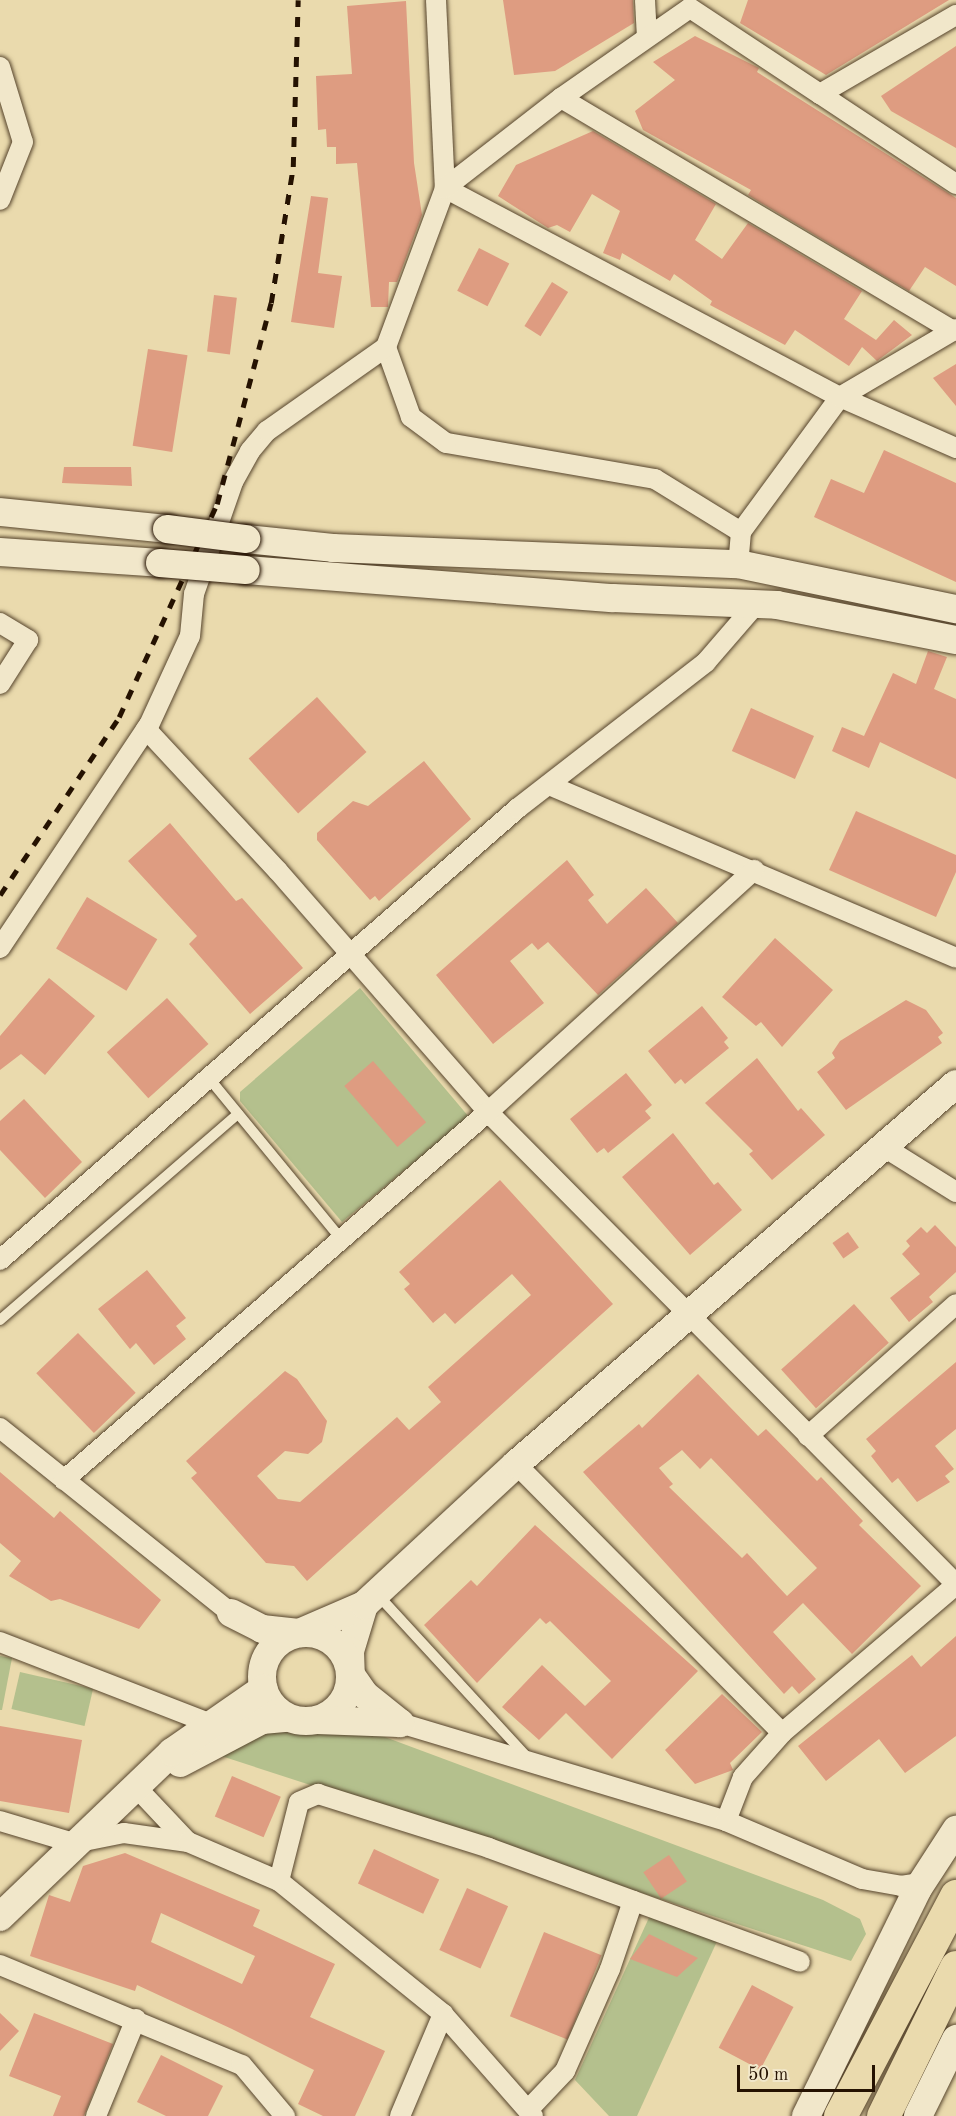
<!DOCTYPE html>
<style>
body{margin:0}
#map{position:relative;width:956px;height:2116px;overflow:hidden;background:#eadaad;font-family:"Old Standard TT",serif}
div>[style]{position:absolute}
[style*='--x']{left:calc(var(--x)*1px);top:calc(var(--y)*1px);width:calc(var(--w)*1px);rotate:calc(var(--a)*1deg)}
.green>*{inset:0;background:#b4c08d;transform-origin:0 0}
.building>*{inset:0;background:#de9c81;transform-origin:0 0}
.roads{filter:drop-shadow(0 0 2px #56442c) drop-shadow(0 0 2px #56442c)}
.lane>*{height:10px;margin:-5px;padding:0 5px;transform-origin:5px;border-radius:5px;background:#f1e7ca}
.street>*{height:20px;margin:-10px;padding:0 10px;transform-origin:10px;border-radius:10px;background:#f1e7ca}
.secondary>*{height:28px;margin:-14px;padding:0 14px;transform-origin:14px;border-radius:14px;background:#f1e7ca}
.secondary>.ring{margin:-14px;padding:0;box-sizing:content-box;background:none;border:28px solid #f1e7ca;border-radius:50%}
.highway>*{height:33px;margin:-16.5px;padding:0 16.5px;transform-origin:16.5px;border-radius:16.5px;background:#eadaad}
.rail>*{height:4.5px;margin-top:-2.25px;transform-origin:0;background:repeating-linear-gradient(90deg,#251201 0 10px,transparent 0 20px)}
.bridges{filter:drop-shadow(0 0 2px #251201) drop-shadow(0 0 2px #251201)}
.secondary-bridge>*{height:28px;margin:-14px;padding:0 14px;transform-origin:14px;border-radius:14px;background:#f1e7ca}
span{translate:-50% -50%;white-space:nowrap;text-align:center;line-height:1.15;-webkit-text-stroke:6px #f1e7ca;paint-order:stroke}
.scale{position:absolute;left:737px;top:2065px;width:138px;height:27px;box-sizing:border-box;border:3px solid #251201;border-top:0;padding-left:8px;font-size:18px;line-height:21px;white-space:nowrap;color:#251201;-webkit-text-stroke:4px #f1e7ca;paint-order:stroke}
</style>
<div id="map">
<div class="green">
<i style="clip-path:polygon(360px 988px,469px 1117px,342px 1222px,240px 1101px,240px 1092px)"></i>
<i style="clip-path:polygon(0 1656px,12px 1658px,2px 1710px,0 1710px)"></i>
<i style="left:20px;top:1672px;width:75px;height:38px;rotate:13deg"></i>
<i style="clip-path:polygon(358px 1727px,823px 1900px,860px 1919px,866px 1934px,851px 1961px,215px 1754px,262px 1733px)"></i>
<i style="clip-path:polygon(652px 1911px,719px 1937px,637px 2116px,609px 2116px,575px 2080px)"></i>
</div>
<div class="building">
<i style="clip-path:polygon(503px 0,633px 0,634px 23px,555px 71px,514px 75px)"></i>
<i style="clip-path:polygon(748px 0,949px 0,826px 75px,740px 23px)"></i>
<i style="clip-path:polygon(406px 1px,414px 163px,422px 215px,397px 282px,389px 282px,388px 307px,371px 307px,357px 163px,336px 164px,336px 147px,327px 147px,326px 129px,318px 130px,316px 76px,352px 74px,347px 6px)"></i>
<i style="clip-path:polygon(695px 36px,759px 68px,757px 72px,956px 198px,956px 286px,925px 267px,909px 291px,761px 203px,748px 195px,751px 190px,643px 130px,635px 111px,675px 80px,653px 62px)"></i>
<i style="clip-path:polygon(956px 46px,956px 148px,891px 111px,881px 96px)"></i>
<i style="clip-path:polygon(593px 131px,716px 204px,695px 240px,722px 259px,748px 223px,862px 291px,844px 319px,876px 340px,894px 320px,912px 335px,877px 361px,862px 347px,849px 366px,795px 330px,785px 345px,710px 305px,712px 301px,674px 274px,670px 281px,622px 253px,620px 260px,603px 253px,620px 211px,592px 194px,570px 232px,557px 225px,548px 228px,498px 196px,516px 165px)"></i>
<i style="clip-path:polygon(311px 196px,328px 198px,318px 273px,342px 276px,334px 328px,291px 322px)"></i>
<i style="left:479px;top:248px;width:34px;height:48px;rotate:27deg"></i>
<i style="left:552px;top:282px;width:19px;height:52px;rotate:32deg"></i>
<i style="left:214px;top:295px;width:23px;height:57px;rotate:7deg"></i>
<i style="left:148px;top:349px;width:40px;height:98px;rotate:9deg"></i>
<i style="clip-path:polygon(956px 364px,956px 406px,933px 378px)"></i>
<i style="clip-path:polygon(884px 450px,956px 483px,956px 582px,814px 517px,831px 479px,864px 493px)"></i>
<i style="clip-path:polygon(64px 467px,131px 467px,132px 486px,62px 483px)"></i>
<i style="clip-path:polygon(928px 651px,947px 657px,934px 689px,956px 699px,956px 779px,880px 742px,869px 768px,832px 751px,842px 727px,864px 736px,893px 673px,916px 684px)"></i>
<i style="left:317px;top:697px;width:74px;height:92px;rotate:48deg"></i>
<i style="left:751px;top:708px;width:69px;height:47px;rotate:24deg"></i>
<i style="clip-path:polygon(424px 761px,471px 819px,379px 901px,375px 896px,370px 900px,317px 840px,317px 833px,353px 801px,368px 806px)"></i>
<i style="clip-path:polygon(856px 811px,956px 855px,956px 872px,936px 917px,829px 870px)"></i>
<i style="clip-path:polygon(170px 823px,236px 901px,242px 898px,303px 968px,250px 1014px,189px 944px,197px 936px,128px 861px)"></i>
<i style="clip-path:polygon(567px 860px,594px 895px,588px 900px,607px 924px,646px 888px,678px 923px,598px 995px,548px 942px,538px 950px,532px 943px,510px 961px,544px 1003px,493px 1044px,436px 975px)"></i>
<i style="left:87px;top:897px;width:82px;height:60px;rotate:31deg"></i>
<i style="clip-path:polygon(775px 938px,833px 990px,782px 1047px,761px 1022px,756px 1026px,722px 997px)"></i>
<i style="clip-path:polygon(49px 978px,95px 1016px,45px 1075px,21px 1054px,0 1070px,0 1036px)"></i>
<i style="left:167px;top:998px;width:62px;height:81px;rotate:48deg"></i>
<i style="clip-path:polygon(906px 1000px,926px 1010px,943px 1033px,938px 1037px,942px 1043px,846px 1110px,817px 1072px,835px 1058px,832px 1053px,840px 1041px)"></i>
<i style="clip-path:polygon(702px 1006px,728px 1038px,724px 1042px,729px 1048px,685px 1084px,681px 1079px,675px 1084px,648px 1051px)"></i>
<i style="clip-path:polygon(757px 1058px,798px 1111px,801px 1108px,825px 1135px,772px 1180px,749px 1154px,753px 1151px,705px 1103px)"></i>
<i style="left:373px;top:1061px;width:81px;height:38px;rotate:49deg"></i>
<i style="clip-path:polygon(626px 1073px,652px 1105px,645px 1111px,651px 1118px,608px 1153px,604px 1148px,597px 1153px,570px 1119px)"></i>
<i style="clip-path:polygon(24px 1099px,82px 1162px,45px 1198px,0 1150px,0 1121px)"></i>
<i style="clip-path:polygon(673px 1133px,714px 1185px,718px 1182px,742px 1210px,690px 1255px,622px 1177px)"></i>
<i style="clip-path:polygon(500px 1180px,613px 1304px,307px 1581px,294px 1566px,266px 1563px,191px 1478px,197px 1473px,186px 1461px,285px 1371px,297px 1379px,327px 1421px,322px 1442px,308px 1454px,285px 1451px,257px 1476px,278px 1499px,300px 1502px,397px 1417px,409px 1430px,441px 1402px,428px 1387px,531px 1295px,512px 1274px,455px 1324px,445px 1313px,433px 1323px,404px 1289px,410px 1284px,399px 1272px)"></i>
<i style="clip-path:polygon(935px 1225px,956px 1247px,956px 1272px,929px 1297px,933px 1302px,909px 1322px,890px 1298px,920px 1274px,902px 1254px,910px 1246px,906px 1241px,921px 1227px,927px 1233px)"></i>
<i style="left:848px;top:1232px;width:19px;height:19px;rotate:55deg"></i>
<i style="clip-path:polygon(147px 1270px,186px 1318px,176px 1326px,186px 1339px,154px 1365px,136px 1343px,130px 1349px,98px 1309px)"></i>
<i style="left:854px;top:1304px;width:52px;height:98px;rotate:48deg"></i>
<i style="left:78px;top:1333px;width:83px;height:58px;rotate:46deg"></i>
<i style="clip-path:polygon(956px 1362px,956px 1429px,935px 1446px,954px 1469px,945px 1476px,950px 1482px,917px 1502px,898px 1478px,892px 1483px,871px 1456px,876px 1451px,866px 1439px)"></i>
<i style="clip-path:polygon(evenodd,698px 1374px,758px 1436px,766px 1429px,817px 1481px,821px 1477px,863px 1521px,859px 1525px,921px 1586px,852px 1654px,803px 1603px,773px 1632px,816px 1679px,799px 1694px,792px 1686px,784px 1694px,583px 1472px,639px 1424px,642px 1428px,698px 1374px,682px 1450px,700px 1469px,711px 1458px,817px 1568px,787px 1596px,747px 1553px,742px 1558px,669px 1487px,673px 1484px,659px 1468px,682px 1450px)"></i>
<i style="clip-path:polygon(0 1472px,54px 1518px,60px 1511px,161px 1600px,139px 1629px,60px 1599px,51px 1601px,9px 1576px,21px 1561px,0 1543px)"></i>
<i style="clip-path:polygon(535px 1525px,698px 1671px,612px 1759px,566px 1713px,539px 1740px,502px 1707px,542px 1665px,585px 1706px,611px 1681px,550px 1621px,546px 1624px,540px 1618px,477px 1683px,424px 1625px,471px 1580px,477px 1586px)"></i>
<i style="clip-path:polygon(956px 1636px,956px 1736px,905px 1773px,879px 1739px,826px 1781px,798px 1746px,912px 1655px,921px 1667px)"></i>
<i style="clip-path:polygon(722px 1694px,762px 1732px,730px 1763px,733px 1770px,695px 1784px,665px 1750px)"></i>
<i style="clip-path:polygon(0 1726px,82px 1740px,69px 1813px,0 1801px)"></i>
<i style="left:232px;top:1776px;width:53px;height:44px;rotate:23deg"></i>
<i style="left:374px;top:1849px;width:72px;height:38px;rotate:25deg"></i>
<i style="clip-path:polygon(evenodd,125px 1853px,260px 1910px,253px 1926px,335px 1964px,310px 2017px,385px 2051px,355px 2116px,323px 2116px,298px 2104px,314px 2070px,232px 2029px,137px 1985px,135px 1991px,30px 1956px,49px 1895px,70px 1902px,83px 1866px,125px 1853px,161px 1913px,255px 1956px,242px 1984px,151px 1942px,161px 1913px)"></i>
<i style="left:669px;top:1855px;width:32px;height:31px;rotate:56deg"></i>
<i style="left:467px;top:1888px;width:45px;height:68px;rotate:24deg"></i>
<i style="left:544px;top:1932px;width:62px;height:91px;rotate:22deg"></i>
<i style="clip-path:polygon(649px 1934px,698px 1958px,677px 1977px,630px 1959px)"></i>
<i style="left:752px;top:1985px;width:47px;height:71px;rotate:28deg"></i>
<i style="clip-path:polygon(0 2013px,19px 2031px,0 2051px)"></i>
<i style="clip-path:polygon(34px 2013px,113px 2044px,84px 2116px,53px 2116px,61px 2096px,9px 2076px)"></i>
<i style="clip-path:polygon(161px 2055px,223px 2086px,208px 2116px,166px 2116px,137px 2102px)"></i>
</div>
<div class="roads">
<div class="lane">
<i style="--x:208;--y:1077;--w:211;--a:50.6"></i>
<i style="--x:0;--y:1320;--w:315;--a:-40.9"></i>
<i style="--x:377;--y:1594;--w:222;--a:47.4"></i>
</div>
<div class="street">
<i style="--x:436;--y:0;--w:188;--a:87.3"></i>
<i style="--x:445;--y:188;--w:447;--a:27.9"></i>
<i style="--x:840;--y:397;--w:167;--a:126.3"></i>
<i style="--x:741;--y:532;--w:32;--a:95"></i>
<i style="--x:645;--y:0;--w:35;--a:87"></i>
<i style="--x:0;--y:67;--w:78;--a:73"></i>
<i style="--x:23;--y:142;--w:62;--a:111.6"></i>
<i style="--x:820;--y:94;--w:163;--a:33.5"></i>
<i style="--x:561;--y:98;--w:456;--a:30.7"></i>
<i style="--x:840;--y:397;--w:134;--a:-30.4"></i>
<i style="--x:840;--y:397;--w:127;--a:23.7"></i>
<i style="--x:741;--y:532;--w:101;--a:-148.4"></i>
<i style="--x:655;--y:479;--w:212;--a:-170.2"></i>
<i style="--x:446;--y:443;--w:44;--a:-143.4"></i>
<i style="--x:411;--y:417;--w:74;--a:-109.7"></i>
<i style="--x:386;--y:347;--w:170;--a:-69.6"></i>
<i style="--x:445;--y:188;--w:147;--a:-37.8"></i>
<i style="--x:561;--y:98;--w:157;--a:-34.9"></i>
<i style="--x:690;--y:8;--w:156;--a:33.5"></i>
<i style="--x:820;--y:94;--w:157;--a:-30.2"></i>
<i style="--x:0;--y:623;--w:33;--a:31"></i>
<i style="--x:28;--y:640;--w:52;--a:122.5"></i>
<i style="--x:146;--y:729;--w:194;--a:47.1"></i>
<i style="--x:278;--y:871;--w:320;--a:48.9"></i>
<i style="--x:488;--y:1112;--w:665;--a:45.24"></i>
<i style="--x:549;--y:785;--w:442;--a:23"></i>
<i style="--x:0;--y:948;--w:268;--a:-56.3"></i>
<i style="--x:149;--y:725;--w:98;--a:-65.3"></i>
<i style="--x:190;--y:636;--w:42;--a:-84.6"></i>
<i style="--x:194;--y:594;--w:119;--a:-70.8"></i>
<i style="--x:233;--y:482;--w:35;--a:-61"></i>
<i style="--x:250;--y:451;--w:26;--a:-50"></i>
<i style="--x:267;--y:431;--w:146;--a:-35.2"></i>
<i style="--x:884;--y:1147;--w:85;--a:32"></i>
<i style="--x:0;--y:1260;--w:687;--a:-41.11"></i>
<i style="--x:518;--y:808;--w:238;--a:-37.8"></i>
<i style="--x:706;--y:662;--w:77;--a:-49.2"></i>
<i style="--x:0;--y:1428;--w:296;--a:38.7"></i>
<i style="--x:808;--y:1436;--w:198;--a:-41.7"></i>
<i style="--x:516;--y:1464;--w:378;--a:45.3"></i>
<i style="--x:64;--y:1480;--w:561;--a:-40.96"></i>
<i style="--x:488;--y:1112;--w:360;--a:-42.3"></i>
<i style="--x:0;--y:1642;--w:224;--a:21.2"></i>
<i style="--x:400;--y:1723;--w:340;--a:16.7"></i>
<i style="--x:726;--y:1821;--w:148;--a:23.1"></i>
<i style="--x:862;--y:1879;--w:40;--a:10"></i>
<i style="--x:901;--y:1886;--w:20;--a:-9"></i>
<i style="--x:136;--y:1787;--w:73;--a:46.7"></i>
<i style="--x:0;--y:1821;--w:77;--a:16.6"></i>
<i style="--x:74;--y:1843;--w:51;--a:-11.3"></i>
<i style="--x:124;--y:1833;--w:65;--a:8"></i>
<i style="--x:188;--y:1842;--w:99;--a:23.2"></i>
<i style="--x:279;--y:1881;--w:211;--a:39"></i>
<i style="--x:443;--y:2014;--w:136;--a:48.6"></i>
<i style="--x:726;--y:1821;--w:47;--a:-68.9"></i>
<i style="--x:743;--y:1777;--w:59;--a:-48.4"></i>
<i style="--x:782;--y:1733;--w:228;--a:-40.4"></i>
<i style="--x:279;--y:1881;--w:81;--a:-75.8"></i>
<i style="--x:299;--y:1802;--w:21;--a:-23"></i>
<i style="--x:318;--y:1794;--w:179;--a:17.5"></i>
<i style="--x:489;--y:1848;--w:331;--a:20.1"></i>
<i style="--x:0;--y:1965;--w:262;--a:22.5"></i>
<i style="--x:242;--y:2065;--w:67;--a:49.9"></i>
<i style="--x:528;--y:2110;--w:54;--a:-46.5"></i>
<i style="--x:565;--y:2071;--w:111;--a:-66.2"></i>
<i style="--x:610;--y:1969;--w:72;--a:-71.3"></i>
<i style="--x:96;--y:2116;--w:105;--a:-67.6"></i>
<i style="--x:400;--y:2116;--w:111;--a:-67.1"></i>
</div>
<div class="secondary">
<i style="--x:0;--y:512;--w:168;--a:5.8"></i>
<i style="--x:246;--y:539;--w:87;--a:5.9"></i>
<i style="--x:333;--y:548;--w:405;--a:2.3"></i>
<i style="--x:738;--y:564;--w:223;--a:11.7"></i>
<i style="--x:0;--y:552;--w:160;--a:3.9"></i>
<i style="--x:246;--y:570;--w:368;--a:4.4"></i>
<i style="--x:613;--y:598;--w:164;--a:2.4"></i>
<i style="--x:777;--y:605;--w:182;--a:11.1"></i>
<i style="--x:364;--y:1605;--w:48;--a:106.9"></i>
<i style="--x:350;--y:1651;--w:24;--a:88"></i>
<i style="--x:351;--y:1675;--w:24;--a:55"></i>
<i style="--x:365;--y:1695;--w:45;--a:38.7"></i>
<i style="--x:231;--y:1613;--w:35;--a:27"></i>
<i style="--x:262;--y:1629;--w:37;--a:6"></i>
<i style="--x:299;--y:1633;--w:71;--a:-23.3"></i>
<i style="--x:364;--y:1605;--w:207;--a:-42.8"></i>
<i style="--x:516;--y:1464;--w:581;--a:-40.82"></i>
<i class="ring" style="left:262px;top:1633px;width:60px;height:60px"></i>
<i style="--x:317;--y:1720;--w:83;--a:2.1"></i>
<i style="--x:180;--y:1763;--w:93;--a:-27.7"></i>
<i style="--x:262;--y:1720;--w:25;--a:-5"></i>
<i style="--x:0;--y:1917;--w:238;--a:-43.8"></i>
<i style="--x:172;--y:1752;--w:111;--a:-34.7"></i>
<i style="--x:806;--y:2116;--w:252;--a:-63.8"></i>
<i style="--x:917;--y:1890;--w:72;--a:-57"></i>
<i style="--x:918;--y:2116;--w:86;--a:-63.7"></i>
</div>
<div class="highway">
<i style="--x:840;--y:2116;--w:249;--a:-62.2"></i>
<i style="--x:883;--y:2116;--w:166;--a:-63.9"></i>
</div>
</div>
<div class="rail">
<i style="--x:0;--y:895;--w:214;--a:-56.2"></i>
<i style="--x:119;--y:717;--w:234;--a:-65.3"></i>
<i style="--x:217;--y:504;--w:208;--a:-75"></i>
<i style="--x:271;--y:303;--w:138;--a:-80.8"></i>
<i style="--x:293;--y:167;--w:167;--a:-88.3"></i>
</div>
<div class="bridges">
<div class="secondary-bridge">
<i style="--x:167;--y:529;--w:80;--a:7.2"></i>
<i style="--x:160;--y:563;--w:86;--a:4.7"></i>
</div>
</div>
<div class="scale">50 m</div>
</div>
